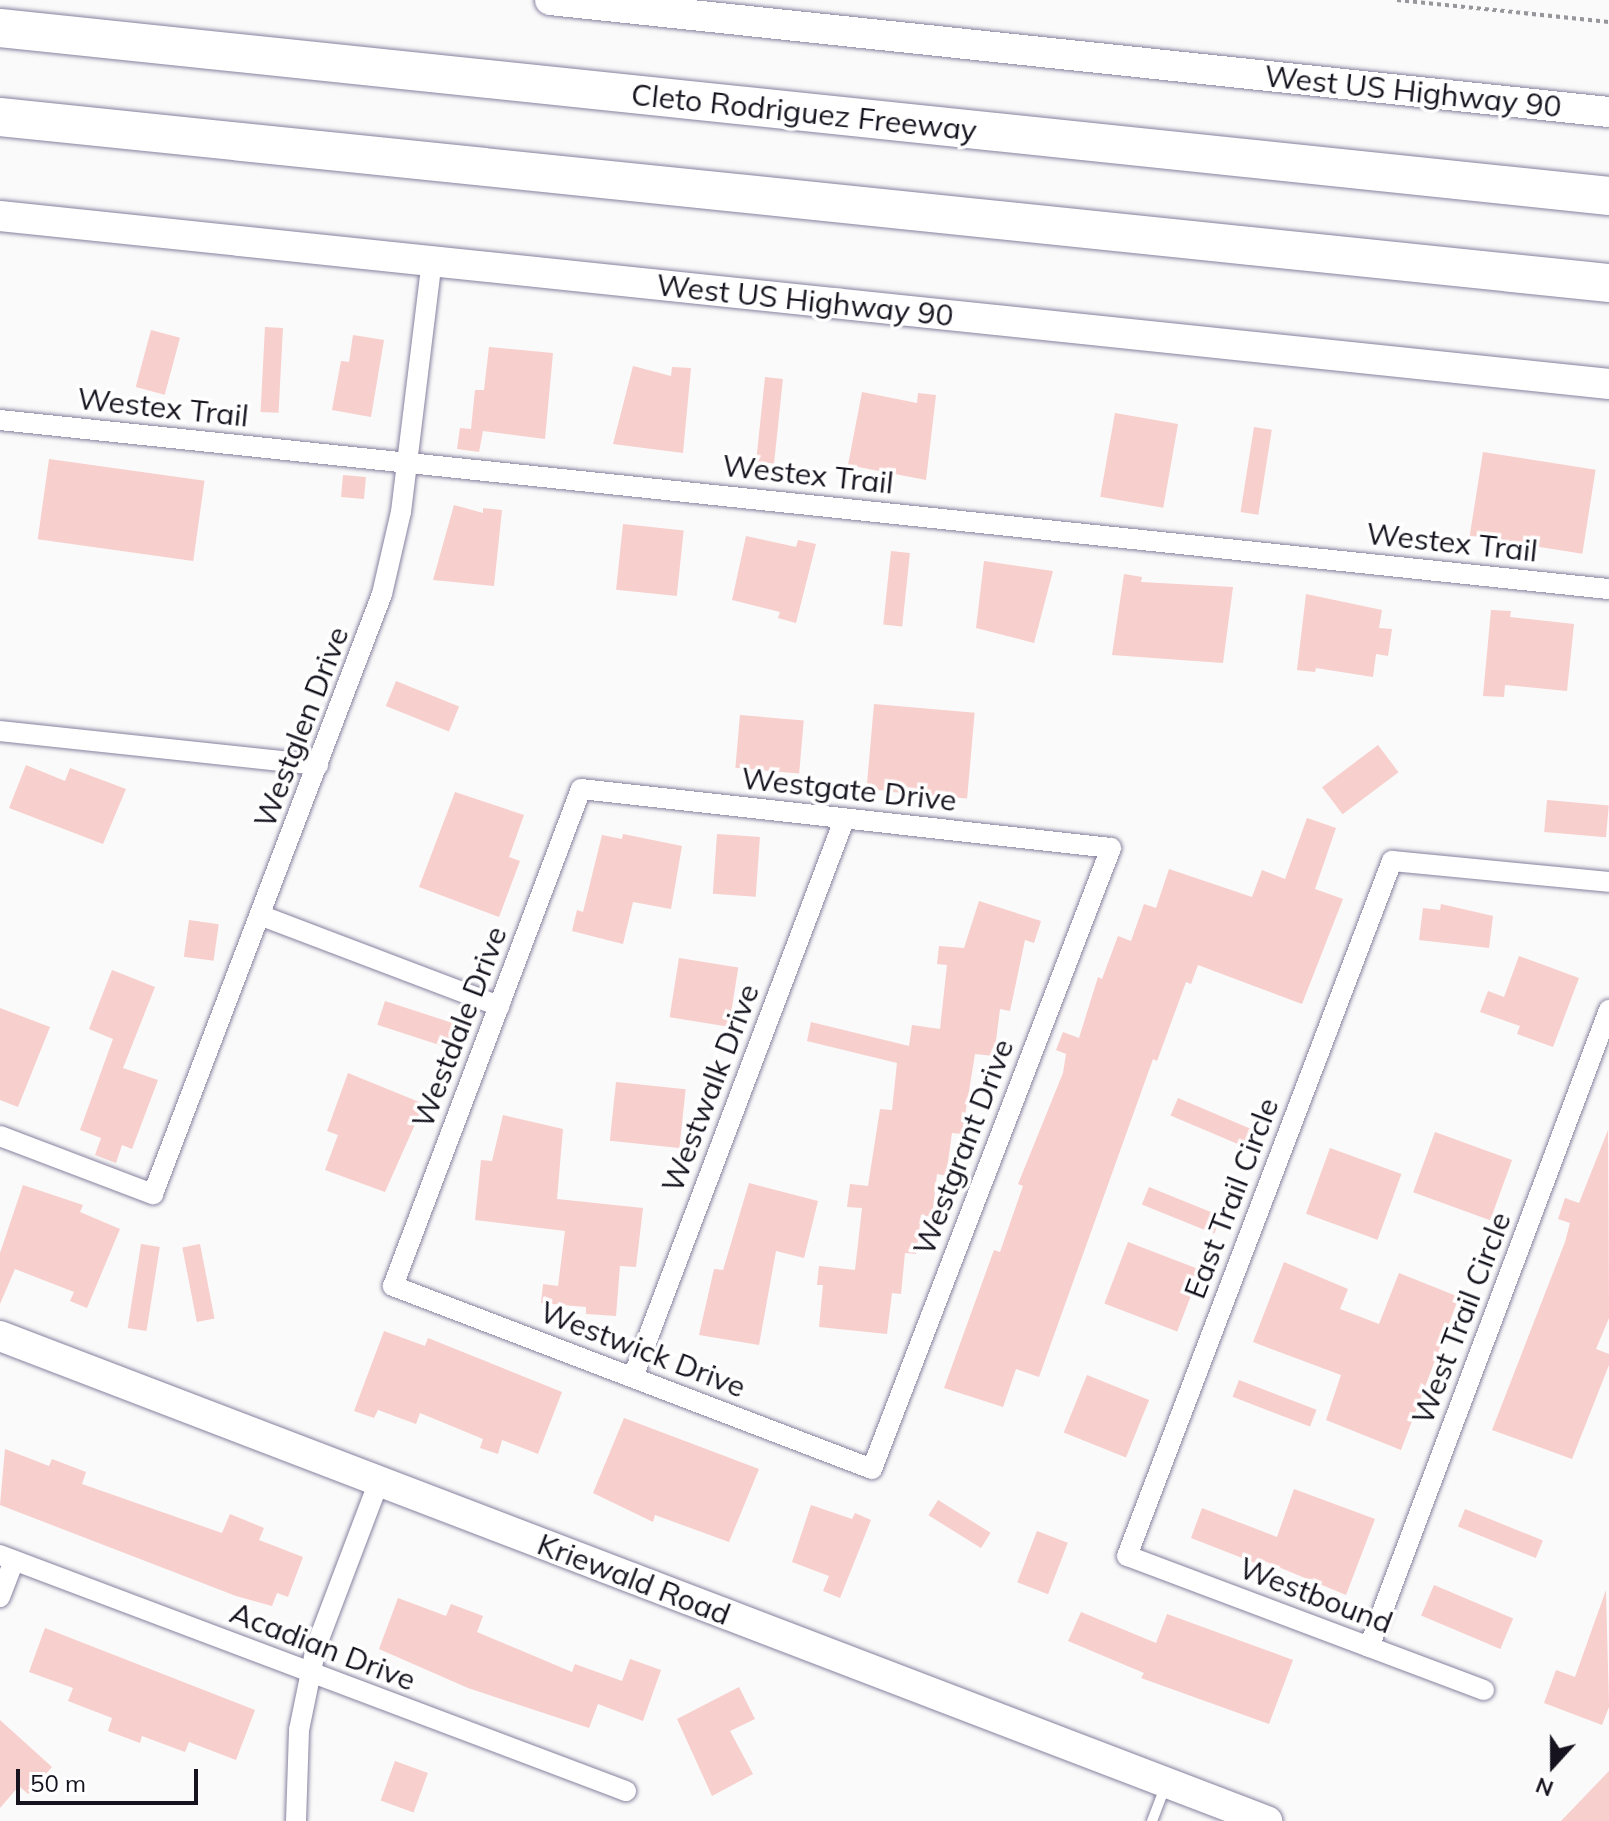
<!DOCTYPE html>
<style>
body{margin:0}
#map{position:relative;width:1609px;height:1821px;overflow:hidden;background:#fafafa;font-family:Mulish,sans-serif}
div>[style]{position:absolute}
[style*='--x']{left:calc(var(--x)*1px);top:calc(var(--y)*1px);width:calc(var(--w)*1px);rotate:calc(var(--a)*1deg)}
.building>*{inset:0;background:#f7cfcc;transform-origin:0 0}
.path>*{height:4px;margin-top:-2px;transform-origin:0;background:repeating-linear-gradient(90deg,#98969b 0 4px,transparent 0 8px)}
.roads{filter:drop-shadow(0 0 2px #88819f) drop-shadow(0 0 2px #88819f)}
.lane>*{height:10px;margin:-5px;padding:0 5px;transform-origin:5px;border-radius:5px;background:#fff}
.street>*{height:20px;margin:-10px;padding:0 10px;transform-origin:10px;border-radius:10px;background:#fff}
.secondary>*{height:30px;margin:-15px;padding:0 15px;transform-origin:15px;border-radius:15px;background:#fff}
.highway>*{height:38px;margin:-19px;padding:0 19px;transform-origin:19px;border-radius:19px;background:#fff}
span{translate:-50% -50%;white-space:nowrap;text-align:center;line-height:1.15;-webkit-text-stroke:7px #fff;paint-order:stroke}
.street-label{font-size:30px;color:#16131e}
.north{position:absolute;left:1513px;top:1725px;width:80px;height:80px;-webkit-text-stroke:6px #fff;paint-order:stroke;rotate:201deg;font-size:22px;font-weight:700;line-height:32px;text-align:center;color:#16131e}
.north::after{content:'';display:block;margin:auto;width:28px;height:36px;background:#16131e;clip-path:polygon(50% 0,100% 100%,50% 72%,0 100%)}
.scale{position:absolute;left:16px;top:1769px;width:182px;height:36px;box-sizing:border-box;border:4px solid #16131e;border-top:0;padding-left:10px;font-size:24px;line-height:28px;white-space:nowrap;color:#16131e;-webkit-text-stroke:6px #fff;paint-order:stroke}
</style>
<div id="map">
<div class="building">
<i style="left:265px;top:327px;width:18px;height:85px;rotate:3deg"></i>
<i style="left:151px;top:330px;width:30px;height:59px;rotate:15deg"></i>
<i style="clip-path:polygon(353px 335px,384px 340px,371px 417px,332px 410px,341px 361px,349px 362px)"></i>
<i style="clip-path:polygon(489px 347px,553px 353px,545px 439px,483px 431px,479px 452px,457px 449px,460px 428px,471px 429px,475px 390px,484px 390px)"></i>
<i style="clip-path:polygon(633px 366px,671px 376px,672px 367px,691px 368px,683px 453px,613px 444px)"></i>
<i style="left:765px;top:377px;width:18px;height:85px;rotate:6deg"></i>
<i style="clip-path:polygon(862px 392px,917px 403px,918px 393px,936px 395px,926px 480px,848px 465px)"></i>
<i style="left:1115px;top:413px;width:64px;height:85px;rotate:10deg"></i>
<i style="left:1254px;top:427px;width:18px;height:86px;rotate:9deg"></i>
<i style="left:1483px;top:452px;width:114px;height:85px;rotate:9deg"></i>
<i style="left:49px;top:459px;width:157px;height:81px;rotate:8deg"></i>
<i style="left:343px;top:475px;width:23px;height:22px;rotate:5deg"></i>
<i style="clip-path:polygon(454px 505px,483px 513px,483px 508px,502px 510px,494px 586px,433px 580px)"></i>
<i style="left:623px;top:524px;width:61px;height:66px;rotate:6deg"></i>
<i style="clip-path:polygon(746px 536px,796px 547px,798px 540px,816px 544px,796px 623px,778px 618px,780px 612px,732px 600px)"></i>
<i style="left:891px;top:551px;width:19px;height:74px;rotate:6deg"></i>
<i style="clip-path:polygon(984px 561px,1053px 571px,1034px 643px,976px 628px)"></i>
<i style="clip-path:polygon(1124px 574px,1142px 577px,1141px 582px,1233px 587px,1223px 663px,1112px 655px)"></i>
<i style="clip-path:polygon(1306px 594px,1382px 610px,1379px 628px,1392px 629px,1388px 656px,1376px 654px,1373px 677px,1316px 668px,1315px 672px,1297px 670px)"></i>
<i style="clip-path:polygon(1491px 610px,1511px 611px,1510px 617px,1574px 624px,1567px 691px,1505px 685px,1504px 697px,1483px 696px)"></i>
<i style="left:396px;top:681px;width:68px;height:27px;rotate:22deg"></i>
<i style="left:874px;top:704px;width:101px;height:86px;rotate:5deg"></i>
<i style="left:740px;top:715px;width:64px;height:53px;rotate:5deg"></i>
<i style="left:1378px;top:745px;width:34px;height:70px;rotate:53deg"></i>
<i style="clip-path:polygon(26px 765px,65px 781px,70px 768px,126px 789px,103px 844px,9px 808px)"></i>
<i style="clip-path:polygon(455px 792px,524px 815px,509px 857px,520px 861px,499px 917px,419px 887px)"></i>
<i style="left:1547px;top:800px;width:62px;height:32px;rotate:5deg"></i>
<i style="clip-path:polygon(1307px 818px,1336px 828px,1315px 889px,1343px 899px,1302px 1004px,1198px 965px,1191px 984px,1186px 982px,1157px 1061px,1153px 1059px,1039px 1377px,1016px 1369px,1003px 1407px,944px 1388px,994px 1250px,1000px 1252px,1023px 1186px,1018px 1184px,1063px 1073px,1066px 1054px,1056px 1050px,1063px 1032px,1079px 1038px,1098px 977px,1102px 979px,1118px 936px,1131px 941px,1144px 904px,1156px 908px,1169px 869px,1252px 897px,1262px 870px,1285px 879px)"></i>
<i style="clip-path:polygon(623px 834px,682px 846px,671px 909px,633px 902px,623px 944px,572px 931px,577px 910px,583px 912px,602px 835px,622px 839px)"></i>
<i style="left:717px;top:834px;width:43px;height:60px;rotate:4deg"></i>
<i style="clip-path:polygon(979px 901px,1041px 921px,1034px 943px,1025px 940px,1010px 1011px,1000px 1009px,994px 1056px,975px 1054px,962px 1134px,952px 1133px,946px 1176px,937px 1174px,932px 1217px,921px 1215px,916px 1254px,905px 1253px,901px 1294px,892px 1293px,887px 1334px,819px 1327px,823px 1285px,817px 1285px,819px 1266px,855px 1270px,862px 1208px,847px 1207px,850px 1184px,868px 1186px,880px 1109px,892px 1110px,897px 1063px,807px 1041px,811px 1022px,909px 1046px,912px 1025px,940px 1029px,947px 965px,937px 964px,939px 946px,964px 948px)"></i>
<i style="clip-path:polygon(1441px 904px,1493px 916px,1489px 948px,1419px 940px,1423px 908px,1440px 910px)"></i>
<i style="left:189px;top:920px;width:30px;height:37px;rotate:8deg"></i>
<i style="clip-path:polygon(1519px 956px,1579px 978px,1553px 1047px,1517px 1034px,1520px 1026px,1480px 1012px,1488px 991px,1504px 997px)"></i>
<i style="left:679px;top:958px;width:60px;height:60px;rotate:9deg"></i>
<i style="clip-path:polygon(112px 970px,155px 987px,123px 1068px,158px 1080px,132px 1149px,122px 1145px,116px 1163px,95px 1155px,101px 1138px,80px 1130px,113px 1039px,89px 1029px)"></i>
<i style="left:385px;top:1001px;width:75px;height:25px;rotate:18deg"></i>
<i style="clip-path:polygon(0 1008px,50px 1027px,18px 1107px,0 1100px)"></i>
<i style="clip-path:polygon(348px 1073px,424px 1104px,385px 1192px,325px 1170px,338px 1135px,327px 1131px)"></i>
<i style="left:616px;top:1082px;width:70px;height:59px;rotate:6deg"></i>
<i style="left:1178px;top:1098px;width:82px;height:19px;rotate:23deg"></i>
<i style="clip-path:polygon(503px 1115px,563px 1129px,557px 1199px,643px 1208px,636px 1267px,620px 1266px,616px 1316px,586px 1314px,586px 1307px,541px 1303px,543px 1284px,558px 1286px,565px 1231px,475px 1220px,481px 1160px,492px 1161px)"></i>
<i style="clip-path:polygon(1608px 1130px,1609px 1318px,1596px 1349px,1609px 1354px,1609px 1365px,1572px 1459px,1492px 1430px,1565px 1242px,1570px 1223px,1558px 1219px,1565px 1198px,1579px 1203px)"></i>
<i style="left:1435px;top:1132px;width:82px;height:64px;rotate:20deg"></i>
<i style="left:1330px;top:1148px;width:76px;height:70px;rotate:20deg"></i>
<i style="clip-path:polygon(749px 1183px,818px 1201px,804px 1258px,776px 1251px,759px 1345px,699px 1335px,714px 1269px,723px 1270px)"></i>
<i style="clip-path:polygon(23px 1185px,83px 1205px,80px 1212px,120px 1229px,87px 1308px,70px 1301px,74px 1292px,15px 1269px,0 1304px,0 1253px)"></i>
<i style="left:1149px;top:1187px;width:78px;height:19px;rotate:22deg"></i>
<i style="left:1128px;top:1242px;width:78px;height:66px;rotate:21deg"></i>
<i style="left:141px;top:1244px;width:19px;height:85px;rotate:9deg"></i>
<i style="left:200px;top:1244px;width:76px;height:18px;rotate:79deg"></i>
<i style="clip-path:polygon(1284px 1262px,1348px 1289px,1340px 1309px,1379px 1324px,1399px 1273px,1459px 1297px,1401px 1450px,1326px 1420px,1341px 1375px,1253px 1342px)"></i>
<i style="clip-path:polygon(384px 1331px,425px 1346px,428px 1338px,562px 1392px,538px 1454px,502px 1440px,498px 1454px,480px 1448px,483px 1439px,420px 1413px,416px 1424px,378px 1410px,374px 1418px,354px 1411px)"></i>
<i style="left:1087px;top:1375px;width:67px;height:62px;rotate:22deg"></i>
<i style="left:1239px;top:1380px;width:83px;height:18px;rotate:21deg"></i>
<i style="clip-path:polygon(624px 1418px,759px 1469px,729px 1542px,655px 1515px,653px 1522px,593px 1493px)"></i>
<i style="clip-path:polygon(5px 1449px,49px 1466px,52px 1459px,86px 1472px,82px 1484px,222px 1533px,230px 1514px,264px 1528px,259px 1540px,303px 1557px,288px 1597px,277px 1593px,272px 1606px,236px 1596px,0 1505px)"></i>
<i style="clip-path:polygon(1294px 1489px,1375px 1519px,1346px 1595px,1257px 1558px,1255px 1563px,1191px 1538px,1202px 1508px,1277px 1537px)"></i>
<i style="left:938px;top:1500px;width:62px;height:18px;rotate:32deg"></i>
<i style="clip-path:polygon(811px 1505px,852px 1519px,855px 1513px,871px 1520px,840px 1598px,823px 1591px,829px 1576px,792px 1562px)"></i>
<i style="left:1465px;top:1509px;width:84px;height:19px;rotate:22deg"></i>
<i style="left:1037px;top:1531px;width:33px;height:55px;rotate:21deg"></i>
<i style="left:1434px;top:1585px;width:86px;height:33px;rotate:23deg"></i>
<i style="clip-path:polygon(1606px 1590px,1609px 1707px,1602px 1725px,1544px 1703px,1556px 1670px,1575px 1677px)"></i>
<i style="clip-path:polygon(398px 1598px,446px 1616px,451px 1604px,483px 1616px,477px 1632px,572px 1672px,575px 1664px,622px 1681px,630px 1659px,661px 1670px,643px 1721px,598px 1704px,589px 1728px,468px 1688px,379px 1649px)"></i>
<i style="clip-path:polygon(1081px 1612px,1156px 1643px,1167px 1614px,1293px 1660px,1269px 1724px,1141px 1678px,1144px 1673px,1068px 1641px)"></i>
<i style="clip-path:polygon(45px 1628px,255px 1710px,236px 1760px,189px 1742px,185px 1752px,142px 1736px,140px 1743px,108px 1731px,112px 1718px,68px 1701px,73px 1688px,29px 1672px)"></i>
<i style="clip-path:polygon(739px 1687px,755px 1719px,730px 1731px,753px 1774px,712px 1796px,677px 1719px)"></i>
<i style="clip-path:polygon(0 1720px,52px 1767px,28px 1794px,19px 1786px,0 1808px)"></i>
<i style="left:395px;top:1761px;width:35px;height:42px;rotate:20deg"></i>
<i style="clip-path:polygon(1609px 1771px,1609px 1821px,1561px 1821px)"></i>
</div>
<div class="path">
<i style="--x:1397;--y:0;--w:213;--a:5.9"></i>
</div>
<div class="roads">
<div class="lane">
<i style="--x:1152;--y:1821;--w:40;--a:-69"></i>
</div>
<div class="street">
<i style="--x:0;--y:420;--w:1618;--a:6"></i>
<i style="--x:0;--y:731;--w:320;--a:6.1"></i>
<i style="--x:581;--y:789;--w:533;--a:6.35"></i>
<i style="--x:1111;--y:848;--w:665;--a:111.05"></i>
<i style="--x:872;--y:1469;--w:513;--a:-159.09"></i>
<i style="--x:393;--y:1286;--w:531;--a:-69.28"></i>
<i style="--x:262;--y:916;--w:254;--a:20.8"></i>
<i style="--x:0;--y:1136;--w:164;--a:20.8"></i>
<i style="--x:153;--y:1194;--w:642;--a:-69.11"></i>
<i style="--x:382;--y:594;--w:84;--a:-77"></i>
<i style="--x:401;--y:512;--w:253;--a:-83"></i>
<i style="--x:633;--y:1377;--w:596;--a:-69.25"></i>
<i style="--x:0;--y:1555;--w:669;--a:20.66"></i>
<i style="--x:0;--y:1597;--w:39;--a:-69"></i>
<i style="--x:1369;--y:1647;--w:681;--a:-69.36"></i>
<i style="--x:1484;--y:1690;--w:381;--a:-159.4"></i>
<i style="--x:1127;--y:1556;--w:744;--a:-69.13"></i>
<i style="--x:1392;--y:861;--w:218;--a:5.5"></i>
<i style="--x:296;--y:1821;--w:91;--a:-88.1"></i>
<i style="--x:299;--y:1730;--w:85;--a:-78.4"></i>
<i style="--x:316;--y:1647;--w:178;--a:-69.2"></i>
</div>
<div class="secondary">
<i style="--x:550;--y:0;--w:1065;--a:6.04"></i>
<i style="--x:0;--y:216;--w:1618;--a:5.96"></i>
<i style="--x:0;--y:1336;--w:1357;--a:20.95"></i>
</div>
<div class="highway">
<i style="--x:0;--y:28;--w:1618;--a:5.96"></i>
<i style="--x:0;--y:117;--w:1618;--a:5.89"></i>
</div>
</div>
<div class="street-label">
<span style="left:1413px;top:91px;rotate:6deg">West US Highway 90</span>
<span style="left:804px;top:112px;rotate:6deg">Cleto Rodriguez Freeway</span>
<span style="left:805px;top:300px;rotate:6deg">West US Highway 90</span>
<span style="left:163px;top:407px;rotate:6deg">Westex Trail</span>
<span style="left:808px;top:474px;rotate:6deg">Westex Trail</span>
<span style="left:1452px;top:542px;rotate:6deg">Westex Trail</span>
<span style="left:301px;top:727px;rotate:-69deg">Westglen Drive</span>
<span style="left:849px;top:789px;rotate:6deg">Westgate Drive</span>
<span style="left:459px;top:1027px;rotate:-69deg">Westdale Drive</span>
<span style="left:710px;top:1088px;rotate:-69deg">Westwalk Drive</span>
<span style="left:963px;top:1147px;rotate:-69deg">Westgrant Drive</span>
<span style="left:1231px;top:1198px;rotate:-69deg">East Trail Circle</span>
<span style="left:1461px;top:1318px;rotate:-69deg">West Trail Circle</span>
<span style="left:643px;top:1349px;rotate:21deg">Westwick Drive</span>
<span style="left:634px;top:1579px;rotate:21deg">Kriewald Road</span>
<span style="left:1316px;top:1595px;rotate:21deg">Westbound</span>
<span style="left:323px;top:1646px;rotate:21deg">Acadian Drive</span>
</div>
<div class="north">N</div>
<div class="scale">50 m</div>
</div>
